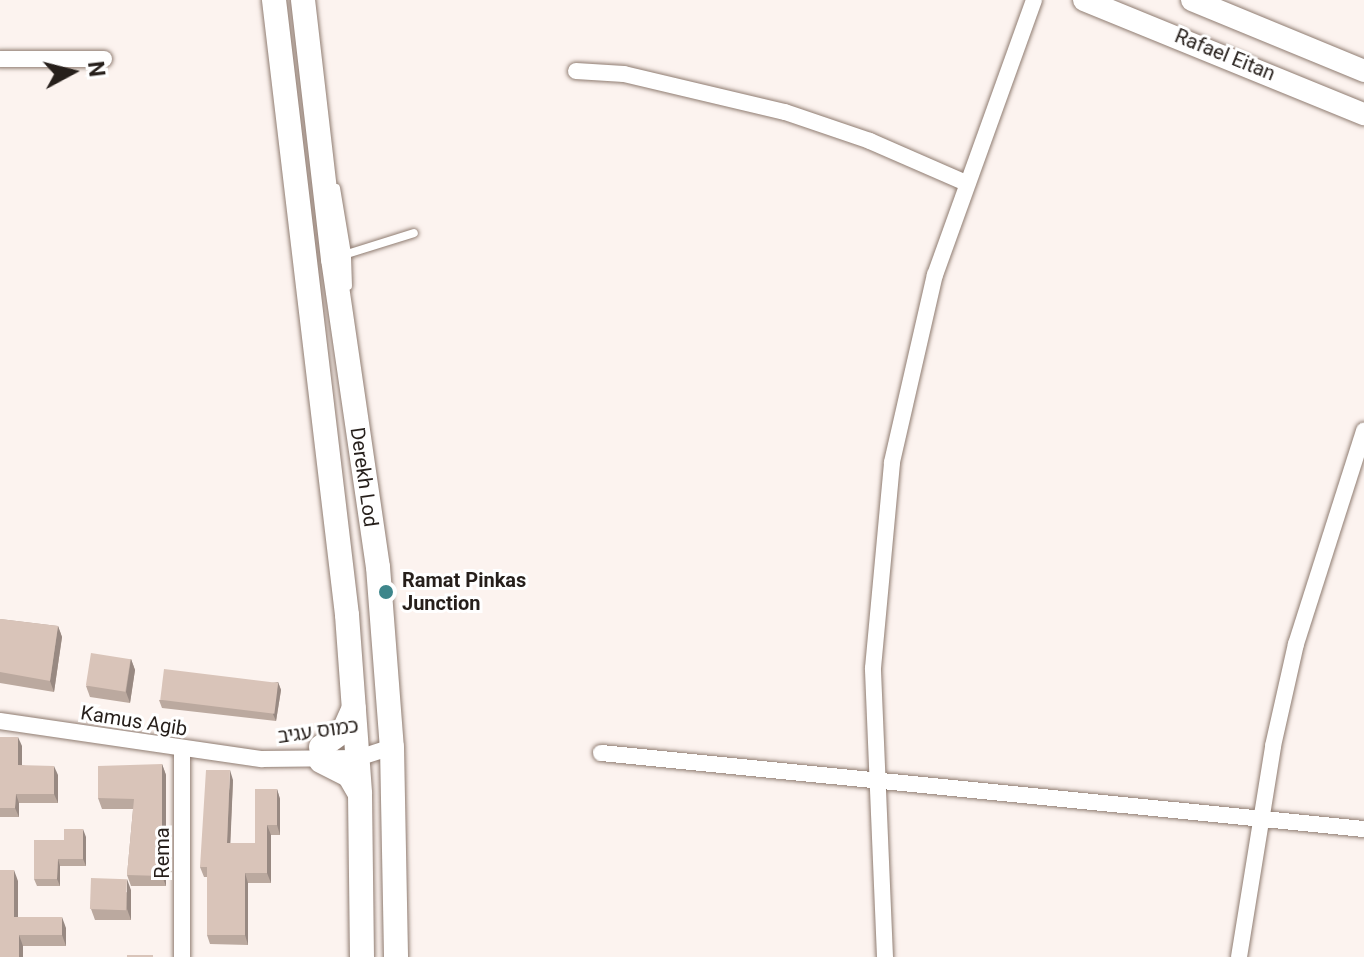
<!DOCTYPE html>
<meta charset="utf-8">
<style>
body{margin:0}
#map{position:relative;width:1364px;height:957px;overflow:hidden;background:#fcf3ef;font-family:Roboto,"Noto Sans Hebrew",sans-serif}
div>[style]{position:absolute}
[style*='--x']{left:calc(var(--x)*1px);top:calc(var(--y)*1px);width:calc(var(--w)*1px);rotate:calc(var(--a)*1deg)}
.roads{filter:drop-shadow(0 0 2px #8f7c71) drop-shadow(0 0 2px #8f7c71)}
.service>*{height:8px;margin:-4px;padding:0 4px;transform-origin:4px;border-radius:4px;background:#fff}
.minor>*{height:16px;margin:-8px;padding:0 8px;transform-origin:8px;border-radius:8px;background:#fff}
.secondary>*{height:22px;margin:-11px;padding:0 11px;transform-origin:11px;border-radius:11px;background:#fff}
.primary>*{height:24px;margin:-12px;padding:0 12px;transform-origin:12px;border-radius:12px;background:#fff}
.wall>*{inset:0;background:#bba99f}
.shaded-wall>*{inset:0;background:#988982}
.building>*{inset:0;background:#d9c4b9;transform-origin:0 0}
.dots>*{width:22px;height:22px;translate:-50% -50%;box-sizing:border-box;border:4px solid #fff;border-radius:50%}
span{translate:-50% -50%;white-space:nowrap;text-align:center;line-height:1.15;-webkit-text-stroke:6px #fff;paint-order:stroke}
.street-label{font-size:20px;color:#261f1b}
.poi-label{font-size:20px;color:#261f1b;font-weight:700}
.left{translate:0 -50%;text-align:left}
.north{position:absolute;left:32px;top:32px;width:80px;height:80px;-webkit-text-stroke:6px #fff;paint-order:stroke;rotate:83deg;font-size:22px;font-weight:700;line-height:32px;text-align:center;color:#261f1b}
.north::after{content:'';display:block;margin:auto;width:28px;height:36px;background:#261f1b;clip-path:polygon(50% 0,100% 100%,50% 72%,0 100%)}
</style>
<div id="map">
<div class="roads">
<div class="service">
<i style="--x:336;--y:188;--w:67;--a:80.5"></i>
<i style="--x:348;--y:286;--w:32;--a:-92"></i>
<i style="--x:347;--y:254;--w:70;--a:-17.4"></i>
</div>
<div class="minor">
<i style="--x:0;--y:59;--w:104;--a:0"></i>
<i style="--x:576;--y:71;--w:48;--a:3.6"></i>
<i style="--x:624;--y:74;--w:165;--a:13.3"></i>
<i style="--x:785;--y:112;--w:90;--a:18.8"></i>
<i style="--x:870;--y:141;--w:105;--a:23.6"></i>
<i style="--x:0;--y:721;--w:265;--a:8.3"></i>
<i style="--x:262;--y:759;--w:96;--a:-0.6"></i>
<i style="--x:358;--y:758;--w:36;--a:-18"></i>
<i style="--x:601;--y:753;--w:767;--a:5.69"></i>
<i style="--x:182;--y:957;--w:209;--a:-90"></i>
<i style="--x:885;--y:957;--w:289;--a:-92.4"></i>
<i style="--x:873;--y:668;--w:207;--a:-84.7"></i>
<i style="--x:892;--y:462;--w:192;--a:-77.1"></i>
<i style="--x:935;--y:275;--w:292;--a:-70.2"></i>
<i style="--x:1239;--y:957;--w:214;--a:-80.8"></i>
<i style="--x:1273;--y:746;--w:105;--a:-77.3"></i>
<i style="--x:1296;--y:644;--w:224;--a:-72.3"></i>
</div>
<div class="secondary">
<i style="--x:1084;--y:0;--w:302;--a:22.2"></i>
<i style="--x:1192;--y:0;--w:186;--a:22.4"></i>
</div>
<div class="primary">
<i style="--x:274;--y:0;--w:619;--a:83.23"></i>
<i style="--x:347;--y:615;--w:179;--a:85.8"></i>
<i style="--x:360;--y:794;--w:163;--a:89.3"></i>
<i style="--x:303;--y:0;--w:261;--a:83.4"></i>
<i style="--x:333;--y:259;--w:311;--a:81.7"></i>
<i style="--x:378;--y:567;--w:181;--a:85.6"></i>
<i style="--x:392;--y:747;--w:210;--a:88.9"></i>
<i style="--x:321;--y:747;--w:29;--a:-36"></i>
<i style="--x:344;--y:730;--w:24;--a:-66"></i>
<i style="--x:321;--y:761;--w:31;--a:27"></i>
<i style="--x:349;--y:775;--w:22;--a:60"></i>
</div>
</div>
<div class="wall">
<i style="clip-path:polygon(0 619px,58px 626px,62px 637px,54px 692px,0 683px)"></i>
<i style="clip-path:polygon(131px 659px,135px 670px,130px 703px,90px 697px,86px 686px)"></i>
<i style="clip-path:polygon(278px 682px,281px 690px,276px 721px,162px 708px,159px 700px)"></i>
<i style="clip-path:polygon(0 737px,22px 746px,22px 765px,58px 775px,58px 803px,19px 803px,19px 817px,0 817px)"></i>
<i style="clip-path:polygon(162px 764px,166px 775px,166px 886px,131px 886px,127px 875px,133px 809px,102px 809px,98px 798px)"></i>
<i style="clip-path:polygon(233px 780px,230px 843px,255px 843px,277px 789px,280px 799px,280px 835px,271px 835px,271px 883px,248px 883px,248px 945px,210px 944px,207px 935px,207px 877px,204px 877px,200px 867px)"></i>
<i style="clip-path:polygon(86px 837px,86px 866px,60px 866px,60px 886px,37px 886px,34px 879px,64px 840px)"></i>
<i style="clip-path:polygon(18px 881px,18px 917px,66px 928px,66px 946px,23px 946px,23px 957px,0 957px)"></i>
<i style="clip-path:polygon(131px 890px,131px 920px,95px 920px,91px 909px)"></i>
</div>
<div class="shaded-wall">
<i style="clip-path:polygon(58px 626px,62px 637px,54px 692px,50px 681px)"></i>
<i style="clip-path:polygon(131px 659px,135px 670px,130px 703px,126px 692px)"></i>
<i style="clip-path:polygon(278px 682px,281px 690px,276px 721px,273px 714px)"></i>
<i style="clip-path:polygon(18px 737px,22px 746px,22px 774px,18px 765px)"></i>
<i style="clip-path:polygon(162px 764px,166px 775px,166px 886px,162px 876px)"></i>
<i style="clip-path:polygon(54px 766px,58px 775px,58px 803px,54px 794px)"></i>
<i style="clip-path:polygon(230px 770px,233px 780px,230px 852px,227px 843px)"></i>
<i style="clip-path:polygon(277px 789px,280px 799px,280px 835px,277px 825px)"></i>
<i style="clip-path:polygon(16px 794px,19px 803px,19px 817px,15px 808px)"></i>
<i style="clip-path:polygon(267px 825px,271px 835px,271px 883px,267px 873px)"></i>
<i style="clip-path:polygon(83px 829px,86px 837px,86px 866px,83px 859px)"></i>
<i style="clip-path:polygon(58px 859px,60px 866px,60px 886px,57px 879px)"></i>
<i style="clip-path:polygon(14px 870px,18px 881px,18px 928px,14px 917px)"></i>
<i style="clip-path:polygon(245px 873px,248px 883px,248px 945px,245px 935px)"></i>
<i style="clip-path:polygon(127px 879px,131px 890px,131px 920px,127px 909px)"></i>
<i style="clip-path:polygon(62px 917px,66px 928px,66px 946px,62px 935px)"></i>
<i style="clip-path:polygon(19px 935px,23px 946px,23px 957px,19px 957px)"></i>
</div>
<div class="building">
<i style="clip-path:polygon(0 619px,58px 626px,50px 681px,0 672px)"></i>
<i style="left:91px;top:653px;width:40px;height:33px;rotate:9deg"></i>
<i style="left:164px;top:669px;width:115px;height:31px;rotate:7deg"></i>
<i style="clip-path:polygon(0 737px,18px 737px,18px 765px,54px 766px,54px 794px,16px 794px,15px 808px,0 808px)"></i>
<i style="clip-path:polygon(162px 764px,162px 876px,127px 875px,134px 799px,98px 798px,98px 766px)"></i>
<i style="clip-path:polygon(206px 770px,230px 770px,227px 843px,255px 843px,255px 789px,277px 789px,277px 825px,267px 825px,267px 873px,245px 873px,245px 935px,207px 935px,207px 867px,200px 867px)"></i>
<i style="clip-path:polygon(64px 829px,83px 829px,83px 859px,58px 859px,57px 879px,34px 879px,34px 840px,64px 840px)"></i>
<i style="clip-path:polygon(0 870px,14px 870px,14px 917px,62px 917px,62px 935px,19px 935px,19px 957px,0 957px)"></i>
<i style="left:91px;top:878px;width:36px;height:31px;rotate:2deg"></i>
<i style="left:127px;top:955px;width:26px;height:2px"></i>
</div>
<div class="dots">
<i style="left:386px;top:592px;background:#3e868b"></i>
</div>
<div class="street-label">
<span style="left:1225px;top:55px;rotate:22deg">Rafael Eitan</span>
<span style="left:364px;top:477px;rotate:82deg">Derekh Lod</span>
<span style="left:134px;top:721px;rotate:9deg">Kamus Agib</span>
<span style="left:318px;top:731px;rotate:-8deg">כמוס עגיב</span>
<span style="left:162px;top:853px;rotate:-90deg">Rema</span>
</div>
<div class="poi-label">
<span class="left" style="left:402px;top:592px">Ramat Pinkas<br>Junction</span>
</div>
<div class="north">N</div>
</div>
